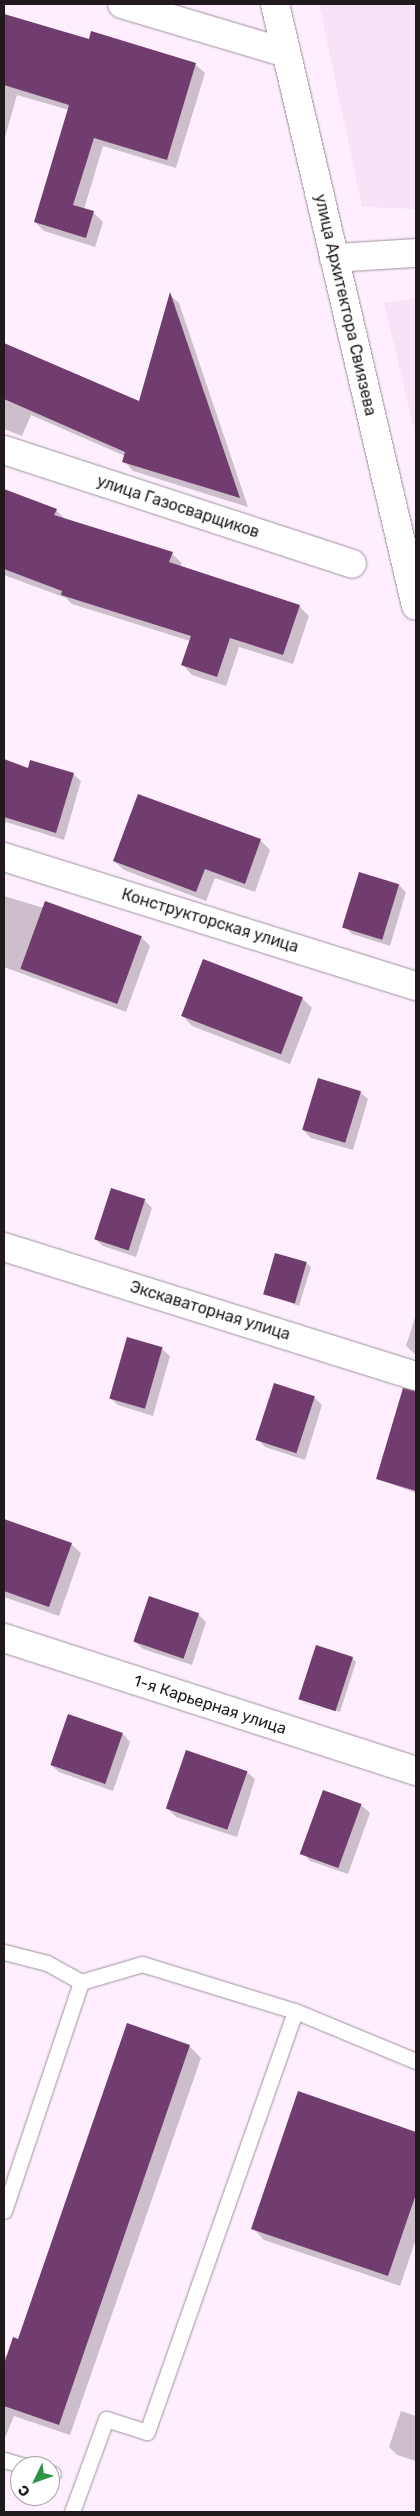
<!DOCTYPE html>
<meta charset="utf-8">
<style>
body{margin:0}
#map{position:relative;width:420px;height:2516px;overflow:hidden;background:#ffeffe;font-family:Rubik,sans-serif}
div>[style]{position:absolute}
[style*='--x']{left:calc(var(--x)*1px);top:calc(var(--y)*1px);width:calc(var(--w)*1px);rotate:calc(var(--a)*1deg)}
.built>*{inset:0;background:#f8e2f6}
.shadow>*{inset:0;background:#0003}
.building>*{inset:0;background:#713d6f;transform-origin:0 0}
.roads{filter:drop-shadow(0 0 1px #9e909d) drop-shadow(0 0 1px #9e909d)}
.lane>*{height:15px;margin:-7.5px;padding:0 7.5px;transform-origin:7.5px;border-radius:7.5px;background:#fff}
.street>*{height:28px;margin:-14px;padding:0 14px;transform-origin:14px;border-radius:14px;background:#fff}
.secondary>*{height:28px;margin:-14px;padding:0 14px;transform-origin:14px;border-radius:14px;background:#fff}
span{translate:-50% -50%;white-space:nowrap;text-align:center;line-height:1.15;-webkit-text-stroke:5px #fff;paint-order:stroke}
.street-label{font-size:16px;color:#201a1f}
.frame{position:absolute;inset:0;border:5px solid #201a1f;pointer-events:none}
.north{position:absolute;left:10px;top:2456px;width:50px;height:50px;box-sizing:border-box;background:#fff;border:1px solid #a6a3a5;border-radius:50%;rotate:228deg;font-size:14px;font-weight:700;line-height:20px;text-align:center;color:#201a1f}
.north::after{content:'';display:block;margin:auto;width:18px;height:22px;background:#2d9349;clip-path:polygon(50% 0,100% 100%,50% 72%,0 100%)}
</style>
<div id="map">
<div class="built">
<i style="clip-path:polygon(319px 4px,416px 4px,416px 209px,362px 207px)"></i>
<i style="clip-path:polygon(416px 298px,416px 438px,384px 303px)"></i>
</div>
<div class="shadow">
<i style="clip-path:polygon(4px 14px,90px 41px,195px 64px,205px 73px,176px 168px,103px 146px,84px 209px,93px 212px,103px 222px,95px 247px,44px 231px,35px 222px,69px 110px,17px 95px,4px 141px)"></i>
<i style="clip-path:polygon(170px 295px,179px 303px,248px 507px,133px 471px,124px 461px,125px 456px,31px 415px,22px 436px,4px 429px,4px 344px,140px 403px)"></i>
<i style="clip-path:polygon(4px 490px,56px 510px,66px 520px,172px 554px,182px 563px,180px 567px,299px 606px,309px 616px,293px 664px,239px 647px,226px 686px,192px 675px,183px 665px,190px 641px,72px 604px,66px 598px,4px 575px)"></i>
<i style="clip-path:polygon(4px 761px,29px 770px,73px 774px,81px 781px,64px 840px,6px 822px,4px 830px)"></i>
<i style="clip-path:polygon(138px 795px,261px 841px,270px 850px,255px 892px,215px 878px,206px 901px,124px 870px,114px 861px)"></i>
<i style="clip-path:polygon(399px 885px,406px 892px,390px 946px,352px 934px,344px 926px)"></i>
<i style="clip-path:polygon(4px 896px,141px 937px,150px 946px,126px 1012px,4px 967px)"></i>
<i style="clip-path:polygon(302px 998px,312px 1008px,290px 1064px,192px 1026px,183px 1016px)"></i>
<i style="clip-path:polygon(360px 1092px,368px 1099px,353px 1150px,311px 1138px,303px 1130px)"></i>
<i style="clip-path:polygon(144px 1200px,152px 1208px,136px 1257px,103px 1246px,95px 1239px)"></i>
<i style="clip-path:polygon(306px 1263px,311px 1267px,299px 1306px,264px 1293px)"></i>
<i style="clip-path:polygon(416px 1314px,416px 1355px,406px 1346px)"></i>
<i style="clip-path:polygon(162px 1349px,170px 1356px,153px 1416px,118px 1405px,110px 1398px)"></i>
<i style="clip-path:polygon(314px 1397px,322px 1405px,305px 1460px,265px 1447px,258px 1439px)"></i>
<i style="clip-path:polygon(396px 1417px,416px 1423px,416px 1493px,378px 1479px)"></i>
<i style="clip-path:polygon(4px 1520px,71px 1544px,81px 1553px,59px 1616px,4px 1597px)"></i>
<i style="clip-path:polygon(198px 1614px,206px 1622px,192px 1665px,143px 1649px,135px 1642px)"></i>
<i style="clip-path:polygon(352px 1658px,356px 1662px,340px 1712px,300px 1699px)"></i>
<i style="clip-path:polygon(303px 1702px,339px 1715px,304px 1703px)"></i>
<i style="clip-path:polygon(68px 1715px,123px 1734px,130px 1742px,113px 1791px,59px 1772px,51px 1765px)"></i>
<i style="clip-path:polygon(247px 1772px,255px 1779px,237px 1837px,176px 1817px,168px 1809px)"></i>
<i style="clip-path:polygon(324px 1792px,362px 1806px,370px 1813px,348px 1874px,310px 1861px,303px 1853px)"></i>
<i style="clip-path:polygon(189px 2046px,201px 2058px,70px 2435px,14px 2416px,4px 2440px,4px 2355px,8px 2356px,18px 2340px)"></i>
<i style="clip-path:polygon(299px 2093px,416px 2133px,416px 2239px,400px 2286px,264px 2240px,253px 2228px)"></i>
<i style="clip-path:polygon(401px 2411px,416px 2416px,416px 2461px,397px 2455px,389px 2447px)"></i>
</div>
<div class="building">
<i style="clip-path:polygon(4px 14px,89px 39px,91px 31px,196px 63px,167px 160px,94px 138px,73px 205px,94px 211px,86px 238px,34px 222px,69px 105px,4px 85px)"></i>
<i style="clip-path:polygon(170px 292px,240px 498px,122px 462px,125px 452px,4px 399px,4px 343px,139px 401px)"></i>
<i style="clip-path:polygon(4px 489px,57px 509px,54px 515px,173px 552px,169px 562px,300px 605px,283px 655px,230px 638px,217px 677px,181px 665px,191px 636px,61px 595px,62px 591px,4px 569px)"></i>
<i style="clip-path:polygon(4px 759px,28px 768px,30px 760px,74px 773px,56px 833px,4px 817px)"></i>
<i style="clip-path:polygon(138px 794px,261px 839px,245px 884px,205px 869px,196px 892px,113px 861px)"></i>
<i style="left:359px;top:872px;width:42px;height:58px;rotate:17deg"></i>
<i style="left:45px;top:901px;width:103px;height:72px;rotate:20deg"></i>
<i style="left:203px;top:959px;width:107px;height:61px;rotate:21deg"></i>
<i style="left:318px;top:1078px;width:45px;height:54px;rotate:17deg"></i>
<i style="left:111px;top:1188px;width:36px;height:54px;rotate:18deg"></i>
<i style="left:275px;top:1253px;width:33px;height:43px;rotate:16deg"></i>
<i style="left:127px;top:1337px;width:37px;height:64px;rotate:16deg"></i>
<i style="left:274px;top:1383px;width:43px;height:60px;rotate:18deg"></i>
<i style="clip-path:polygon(403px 1388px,416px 1391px,416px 1491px,376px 1479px)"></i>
<i style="clip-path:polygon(4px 1519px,72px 1543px,49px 1607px,4px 1591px)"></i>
<i style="left:149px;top:1596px;width:53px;height:48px;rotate:19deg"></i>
<i style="left:316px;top:1645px;width:39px;height:57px;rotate:18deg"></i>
<i style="left:68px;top:1714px;width:58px;height:54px;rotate:19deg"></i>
<i style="left:186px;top:1750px;width:65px;height:62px;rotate:19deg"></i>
<i style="left:323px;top:1790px;width:41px;height:68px;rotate:20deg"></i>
<i style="clip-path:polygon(127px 2023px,190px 2045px,59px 2425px,4px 2406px,4px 2364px,13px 2337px,18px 2339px)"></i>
<i style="clip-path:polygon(298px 2091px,416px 2132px,416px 2194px,388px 2276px,251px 2229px)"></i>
</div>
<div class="roads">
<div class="lane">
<i style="--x:4;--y:1952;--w:44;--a:14.3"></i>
<i style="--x:47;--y:1963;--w:39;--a:29"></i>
<i style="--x:81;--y:1982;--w:64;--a:-16.4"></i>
<i style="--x:142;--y:1964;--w:160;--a:17.1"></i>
<i style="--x:295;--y:2011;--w:131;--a:22.5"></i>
<i style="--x:4;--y:2211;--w:242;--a:-71.4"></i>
<i style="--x:4;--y:2460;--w:22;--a:16"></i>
<i style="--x:50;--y:2473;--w:3;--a:18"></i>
<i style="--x:72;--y:2512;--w:99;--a:-69.9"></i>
<i style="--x:106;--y:2419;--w:43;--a:17.6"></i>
<i style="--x:147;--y:2432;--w:446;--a:-70.6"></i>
</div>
<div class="street">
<i style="--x:122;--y:4;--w:171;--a:16.6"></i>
<i style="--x:334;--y:258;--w:82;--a:-3.5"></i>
<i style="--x:4;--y:450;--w:366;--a:18.1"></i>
<i style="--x:4;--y:857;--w:432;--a:17.4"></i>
<i style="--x:4;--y:1247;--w:432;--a:17.4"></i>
<i style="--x:4;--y:1638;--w:433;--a:17.9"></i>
</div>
<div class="secondary">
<i style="--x:275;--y:4;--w:618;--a:76.82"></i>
</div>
</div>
<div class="street-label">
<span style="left:345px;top:305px;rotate:77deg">улица Архитектора Свиязева</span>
<span style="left:178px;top:507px;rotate:18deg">улица Газосварщиков</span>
<span style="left:210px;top:921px;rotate:17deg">Конструкторская улица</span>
<span style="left:210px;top:1311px;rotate:17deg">Экскаваторная улица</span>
<span style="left:210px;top:1705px;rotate:18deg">1-я Карьерная улица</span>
</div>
<div class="frame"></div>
<div class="north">С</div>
</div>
